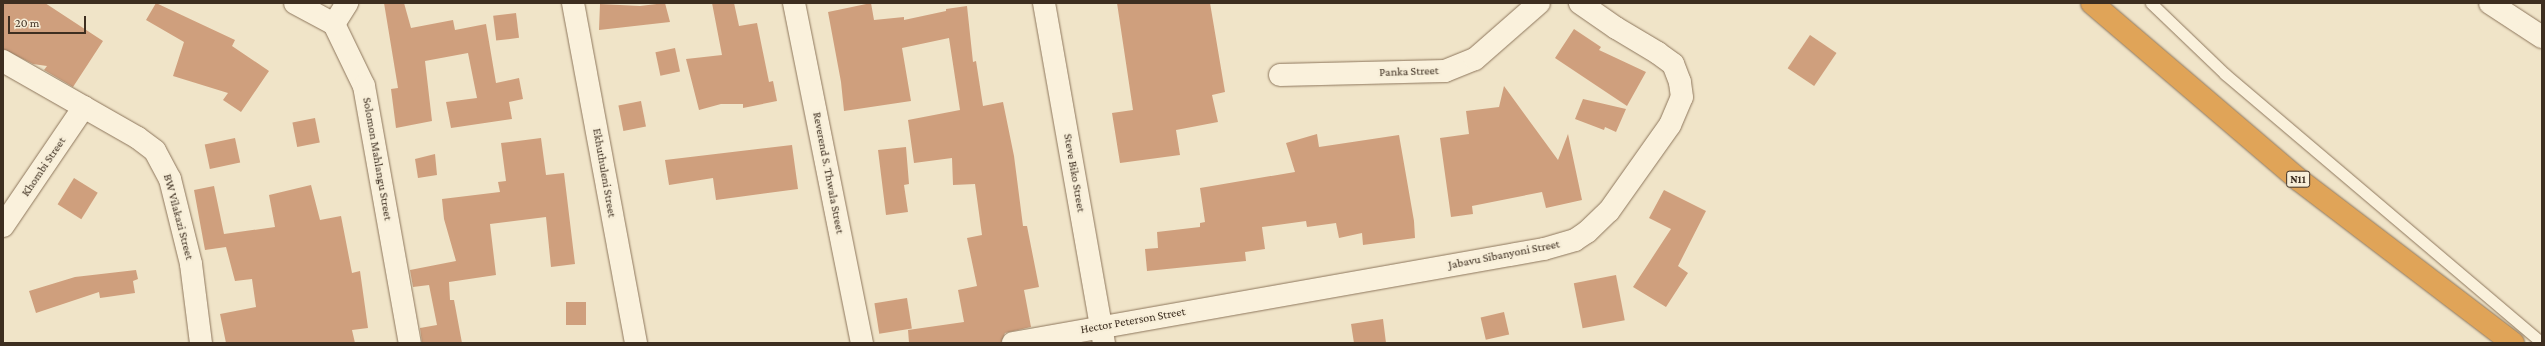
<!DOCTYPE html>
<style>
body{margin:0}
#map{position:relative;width:2545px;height:346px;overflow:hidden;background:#f0e4c8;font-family:"Crimson Pro",serif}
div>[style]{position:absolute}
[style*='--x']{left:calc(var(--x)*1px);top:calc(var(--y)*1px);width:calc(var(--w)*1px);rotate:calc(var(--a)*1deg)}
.building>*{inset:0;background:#cf9f7d;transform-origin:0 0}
.roads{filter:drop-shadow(0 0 1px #8d765c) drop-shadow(0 0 1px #8d765c)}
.lane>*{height:11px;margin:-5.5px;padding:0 5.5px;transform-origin:5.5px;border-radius:5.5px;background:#faf1dc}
.street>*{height:22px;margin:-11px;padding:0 11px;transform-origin:11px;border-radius:11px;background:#faf1dc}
.highway>*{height:22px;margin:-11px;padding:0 11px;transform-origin:11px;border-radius:11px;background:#e0a458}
span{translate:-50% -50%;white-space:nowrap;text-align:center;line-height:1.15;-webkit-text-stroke:4px #f7eed8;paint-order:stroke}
.shield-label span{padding:1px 3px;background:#f7eed8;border:1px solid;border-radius:3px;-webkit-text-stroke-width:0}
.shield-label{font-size:11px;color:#3d2e20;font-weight:700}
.street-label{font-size:12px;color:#3d2e20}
.frame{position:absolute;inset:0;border:4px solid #3d2e20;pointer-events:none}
.scale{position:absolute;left:8px;top:16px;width:78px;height:18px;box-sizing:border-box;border:2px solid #3d2e20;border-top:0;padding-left:5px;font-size:12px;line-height:14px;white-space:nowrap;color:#3d2e20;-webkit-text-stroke:3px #f7eed8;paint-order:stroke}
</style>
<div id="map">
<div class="building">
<i style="clip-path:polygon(3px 3px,45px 3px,103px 41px,73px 87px,44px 70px,47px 66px,33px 64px,3px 49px)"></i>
<i style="clip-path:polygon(156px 3px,235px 40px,232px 46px,269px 71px,241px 112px,223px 100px,228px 93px,173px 76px,184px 42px,146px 20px)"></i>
<i style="clip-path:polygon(384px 3px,404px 3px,411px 28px,453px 20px,455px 30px,486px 24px,496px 83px,519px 78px,523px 99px,509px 102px,512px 119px,451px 128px,446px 102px,477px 98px,468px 53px,425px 61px,432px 121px,396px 128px,391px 89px,398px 88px)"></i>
<i style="clip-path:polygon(665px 3px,670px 22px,599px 30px,600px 4px,640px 6px)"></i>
<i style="clip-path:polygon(712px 3px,734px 3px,739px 26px,757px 23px,769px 82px,773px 81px,777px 101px,743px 108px,743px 104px,721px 104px,699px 110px,686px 59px,722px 55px)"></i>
<i style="clip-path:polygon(871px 3px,874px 20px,904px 17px,904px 20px,946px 11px,946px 9px,967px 6px,973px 62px,976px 61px,983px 106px,1003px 102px,1014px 156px,1023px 226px,1027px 226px,1039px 287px,1024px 290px,1031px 327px,1005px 333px,1001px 343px,909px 343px,908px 330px,964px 322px,958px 290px,977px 286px,967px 238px,982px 235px,975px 184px,953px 185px,952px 158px,914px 163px,908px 120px,960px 110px,949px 38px,902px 48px,911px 101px,844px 111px,841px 82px,828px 12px)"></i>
<i style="clip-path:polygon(1117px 3px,1210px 3px,1225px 92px,1212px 95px,1218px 122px,1176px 130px,1180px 155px,1120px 163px,1112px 113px,1133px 110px)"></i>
<i style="left:516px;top:13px;width:25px;height:23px;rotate:83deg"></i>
<i style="clip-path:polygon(1574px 29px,1601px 47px,1599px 50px,1646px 72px,1627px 106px,1555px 58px)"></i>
<i style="left:1810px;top:35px;width:32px;height:40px;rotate:34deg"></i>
<i style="left:675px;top:48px;width:24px;height:20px;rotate:78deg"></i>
<i style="clip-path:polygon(1504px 86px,1558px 160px,1568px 134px,1582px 200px,1546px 208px,1542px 192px,1472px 206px,1473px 214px,1451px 217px,1440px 138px,1469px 134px,1466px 111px,1499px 107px)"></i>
<i style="clip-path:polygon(1583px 99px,1626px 109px,1616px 132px,1605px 127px,1604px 130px,1575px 119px)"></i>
<i style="left:641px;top:101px;width:26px;height:23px;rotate:79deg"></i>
<i style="left:315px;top:118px;width:25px;height:23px;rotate:79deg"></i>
<i style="clip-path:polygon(1317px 134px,1319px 147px,1399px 135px,1414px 221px,1415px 238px,1363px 245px,1362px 233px,1339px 238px,1336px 223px,1307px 227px,1306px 221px,1262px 227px,1265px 249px,1245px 252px,1246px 261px,1147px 271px,1145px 249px,1158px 248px,1157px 232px,1200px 227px,1200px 223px,1205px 222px,1200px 188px,1295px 172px,1286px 143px)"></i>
<i style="left:235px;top:138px;width:25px;height:31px;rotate:78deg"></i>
<i style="clip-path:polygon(541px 138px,546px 175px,564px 173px,575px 264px,551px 267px,546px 217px,490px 224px,496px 275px,449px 282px,450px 300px,454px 300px,462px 343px,422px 343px,420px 328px,437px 325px,429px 285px,413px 287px,410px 270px,456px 261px,444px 219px,442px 199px,500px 192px,498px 182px,506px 181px,501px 143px)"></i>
<i style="clip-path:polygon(792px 145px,798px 189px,716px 200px,713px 178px,669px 185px,665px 160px)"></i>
<i style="clip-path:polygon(906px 147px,909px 184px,904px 185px,908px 212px,886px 215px,878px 150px)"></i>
<i style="clip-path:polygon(435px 154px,437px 175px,418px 178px,415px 159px)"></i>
<i style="left:74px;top:178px;width:28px;height:31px;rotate:32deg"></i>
<i style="clip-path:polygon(311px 185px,320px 220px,341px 216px,352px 273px,360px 271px,368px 328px,352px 330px,355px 343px,226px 343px,220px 314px,256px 307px,252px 279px,235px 281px,226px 247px,205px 250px,194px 190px,214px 186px,224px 234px,275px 227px,269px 195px)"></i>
<i style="clip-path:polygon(1664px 190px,1706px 211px,1678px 266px,1688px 273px,1666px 307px,1633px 287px,1671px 229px,1649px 218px)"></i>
<i style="clip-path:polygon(136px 270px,138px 279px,133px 281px,135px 293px,100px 298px,99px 292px,36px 313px,29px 291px,75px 277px)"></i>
<i style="left:1616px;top:275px;width:46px;height:43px;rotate:79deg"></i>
<i style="left:907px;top:298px;width:31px;height:33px;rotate:81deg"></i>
<i style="left:566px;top:302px;width:20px;height:23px"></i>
<i style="left:1504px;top:312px;width:23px;height:24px;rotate:77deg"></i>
<i style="clip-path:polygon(1383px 319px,1386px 343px,1354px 343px,1351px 324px)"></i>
</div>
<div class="roads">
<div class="lane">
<i style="--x:2151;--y:3;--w:103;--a:43.8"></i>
<i style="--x:2225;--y:74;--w:416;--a:40.3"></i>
</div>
<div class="street">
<i style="--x:295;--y:3;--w:44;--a:28.3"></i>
<i style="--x:334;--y:24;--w:69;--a:64.2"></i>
<i style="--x:364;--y:86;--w:261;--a:79.9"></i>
<i style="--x:573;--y:3;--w:346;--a:79.5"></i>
<i style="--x:794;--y:3;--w:347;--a:78.7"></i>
<i style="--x:1044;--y:3;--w:345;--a:80"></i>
<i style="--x:2490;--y:3;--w:62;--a:33.2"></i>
<i style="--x:334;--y:24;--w:25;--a:-58"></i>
<i style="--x:3;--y:61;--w:155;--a:29.7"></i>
<i style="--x:138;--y:138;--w:21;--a:37"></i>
<i style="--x:155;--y:151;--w:32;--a:62"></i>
<i style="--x:170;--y:179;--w:88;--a:76.1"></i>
<i style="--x:191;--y:264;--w:80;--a:82.8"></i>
<i style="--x:1280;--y:75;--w:165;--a:-1.4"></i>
<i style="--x:1445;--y:71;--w:32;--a:-22"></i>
<i style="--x:1475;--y:59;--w:85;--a:-41.2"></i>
<i style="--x:3;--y:226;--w:144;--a:-55.8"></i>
<i style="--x:1013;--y:343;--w:539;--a:-10.04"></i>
<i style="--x:1544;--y:249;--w:32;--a:-16"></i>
<i style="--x:1575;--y:240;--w:14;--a:-34"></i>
<i style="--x:1587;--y:232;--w:30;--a:-44"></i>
<i style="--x:1609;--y:211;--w:105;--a:-54.7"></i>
<i style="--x:1670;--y:125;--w:30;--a:-67"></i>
<i style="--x:1682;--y:97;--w:15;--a:-98"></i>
<i style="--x:1680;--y:82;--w:19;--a:-111"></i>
<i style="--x:1673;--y:64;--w:19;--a:-144"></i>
<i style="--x:1658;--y:53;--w:49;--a:-149.2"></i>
<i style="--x:1616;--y:28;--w:44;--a:-145.2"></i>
</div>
<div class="highway">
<i style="--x:2092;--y:3;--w:272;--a:40.5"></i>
<i style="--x:2299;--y:180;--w:269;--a:37.3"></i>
</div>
</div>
<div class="shield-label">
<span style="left:2298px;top:179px">N11</span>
</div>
<div class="street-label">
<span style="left:1409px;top:72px;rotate:-2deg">Panka Street</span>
<span style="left:377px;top:159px;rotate:80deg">Solomon Mahlangu Street</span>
<span style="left:44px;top:167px;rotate:-56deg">Khombi Street</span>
<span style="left:604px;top:173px;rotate:80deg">Ekhuthuleni Street</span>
<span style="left:828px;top:173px;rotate:79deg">Reverend S. Thwala Street</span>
<span style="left:1074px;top:173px;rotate:80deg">Steve Biko Street</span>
<span style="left:178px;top:217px;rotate:75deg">BW Vilakazi Street</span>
<span style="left:1504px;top:255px;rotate:-11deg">Jabavu Sibanyoni Street</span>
<span style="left:1133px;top:321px;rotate:-10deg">Hector Peterson Street</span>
</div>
<div class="frame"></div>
<div class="scale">20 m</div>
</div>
